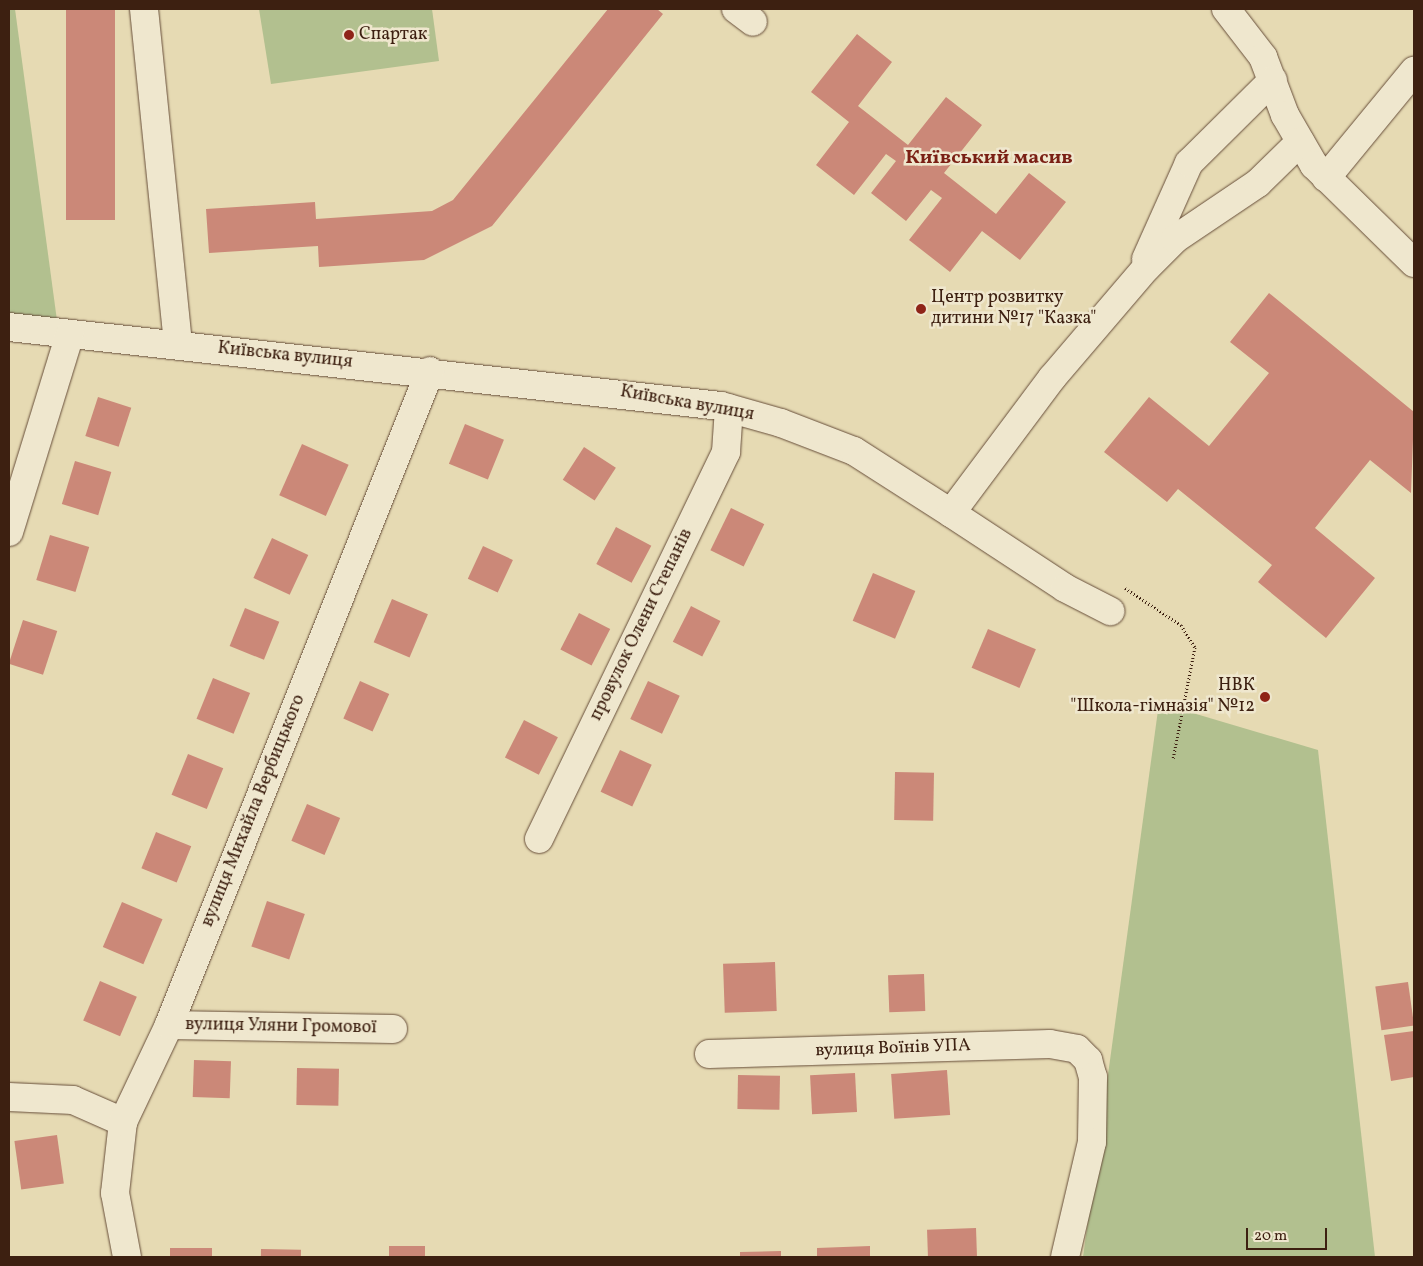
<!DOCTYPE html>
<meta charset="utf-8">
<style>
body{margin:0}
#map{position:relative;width:1423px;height:1266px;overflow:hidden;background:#e6dab3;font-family:Vollkorn,serif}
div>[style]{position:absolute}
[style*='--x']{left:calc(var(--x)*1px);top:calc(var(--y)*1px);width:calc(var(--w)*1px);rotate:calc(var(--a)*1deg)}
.green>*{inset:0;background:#b2c08f}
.building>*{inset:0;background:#cb8878;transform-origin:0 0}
.path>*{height:3px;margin-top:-1.5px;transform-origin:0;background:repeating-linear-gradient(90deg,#3d2011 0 1px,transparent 0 3.5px)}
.roads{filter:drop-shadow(0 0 1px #674e3a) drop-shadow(0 0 1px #674e3a)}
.minor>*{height:28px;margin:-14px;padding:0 14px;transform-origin:14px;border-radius:14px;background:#efe7ce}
.dots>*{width:14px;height:14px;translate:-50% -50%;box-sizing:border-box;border:2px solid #efe7ce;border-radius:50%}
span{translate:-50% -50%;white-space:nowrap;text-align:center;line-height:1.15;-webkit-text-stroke:5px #efe7ce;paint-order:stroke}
.poi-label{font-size:18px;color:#3d2011}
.left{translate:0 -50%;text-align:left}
.right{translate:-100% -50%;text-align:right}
.street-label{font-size:18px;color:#3d2011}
.quarter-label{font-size:20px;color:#7a1f14;font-weight:700}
.frame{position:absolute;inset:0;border:10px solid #3d2011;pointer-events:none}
.scale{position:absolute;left:1246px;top:1228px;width:81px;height:22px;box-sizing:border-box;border:2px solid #3d2011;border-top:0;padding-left:6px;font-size:15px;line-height:18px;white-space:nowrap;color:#3d2011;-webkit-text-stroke:4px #efe7ce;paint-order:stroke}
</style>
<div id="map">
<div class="green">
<i style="clip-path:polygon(9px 9px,15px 9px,58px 328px,9px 320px)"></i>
<i style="clip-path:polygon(259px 9px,432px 9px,439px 61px,271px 84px)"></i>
<i style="clip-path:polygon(1159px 703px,1318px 750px,1375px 1257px,1083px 1257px)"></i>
</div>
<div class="building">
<i style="left:66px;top:9px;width:49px;height:211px"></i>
<i style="clip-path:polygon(608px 9px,657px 9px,663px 14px,492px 226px,424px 260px,319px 267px,318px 246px,209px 253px,206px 209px,315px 202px,316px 219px,432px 211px,453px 200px)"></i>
<i style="clip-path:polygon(857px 34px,892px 62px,858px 106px,908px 145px,946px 97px,982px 125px,944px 173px,996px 214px,1029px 173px,1066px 202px,1020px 260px,982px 231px,950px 272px,909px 240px,942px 198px,931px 190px,906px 221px,871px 193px,896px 161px,886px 154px,854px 195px,816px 165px,849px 122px,811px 92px)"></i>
<i style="clip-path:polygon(1269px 293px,1414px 412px,1411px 493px,1370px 460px,1315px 528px,1375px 578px,1326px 638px,1258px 582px,1272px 565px,1178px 489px,1167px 502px,1104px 452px,1149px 397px,1209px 446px,1269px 373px,1230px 342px)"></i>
<i style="left:98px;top:397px;width:35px;height:41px;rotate:18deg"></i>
<i style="left:465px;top:424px;width:42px;height:43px;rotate:22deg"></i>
<i style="left:302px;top:444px;width:51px;height:56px;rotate:24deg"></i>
<i style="left:584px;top:447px;width:38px;height:39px;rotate:33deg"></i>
<i style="left:75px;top:461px;width:38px;height:45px;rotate:17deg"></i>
<i style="left:731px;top:508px;width:37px;height:47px;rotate:26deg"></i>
<i style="left:616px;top:527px;width:40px;height:42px;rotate:28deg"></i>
<i style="left:50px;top:535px;width:41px;height:47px;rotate:17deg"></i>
<i style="left:272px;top:538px;width:40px;height:44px;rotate:25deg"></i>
<i style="left:483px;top:546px;width:33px;height:36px;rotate:25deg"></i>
<i style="left:873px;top:573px;width:46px;height:52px;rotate:23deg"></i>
<i style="left:392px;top:599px;width:39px;height:47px;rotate:23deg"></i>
<i style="left:691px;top:606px;width:33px;height:40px;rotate:27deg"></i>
<i style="left:245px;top:608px;width:37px;height:41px;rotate:22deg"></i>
<i style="left:579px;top:613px;width:35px;height:41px;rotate:27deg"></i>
<i style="left:23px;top:620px;width:36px;height:46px;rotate:18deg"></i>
<i style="left:988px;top:629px;width:52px;height:42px;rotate:23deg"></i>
<i style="left:213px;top:678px;width:40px;height:44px;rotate:22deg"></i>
<i style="left:360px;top:681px;width:32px;height:41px;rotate:24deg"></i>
<i style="left:648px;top:681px;width:35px;height:42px;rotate:25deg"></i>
<i style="left:524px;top:720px;width:38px;height:42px;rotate:27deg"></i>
<i style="left:620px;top:750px;width:35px;height:46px;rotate:25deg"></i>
<i style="left:188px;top:754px;width:38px;height:44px;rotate:22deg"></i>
<i style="left:895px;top:772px;width:39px;height:48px;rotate:1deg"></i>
<i style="left:307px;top:804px;width:36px;height:40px;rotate:23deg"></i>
<i style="left:156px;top:832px;width:38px;height:39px;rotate:22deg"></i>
<i style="left:267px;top:901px;width:40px;height:48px;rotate:19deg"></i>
<i style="left:122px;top:902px;width:44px;height:49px;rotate:23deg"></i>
<i style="left:775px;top:962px;width:49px;height:52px;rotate:88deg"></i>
<i style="left:924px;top:974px;width:37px;height:36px;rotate:88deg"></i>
<i style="left:100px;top:981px;width:40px;height:43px;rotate:23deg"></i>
<i style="left:1408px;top:982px;width:44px;height:33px;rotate:82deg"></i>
<i style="clip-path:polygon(1414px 1031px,1414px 1077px,1391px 1081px,1384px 1035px)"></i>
<i style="left:194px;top:1060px;width:37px;height:37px;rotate:2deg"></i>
<i style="left:297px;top:1068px;width:42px;height:37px;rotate:1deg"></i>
<i style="left:947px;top:1070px;width:45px;height:56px;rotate:86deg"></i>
<i style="left:855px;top:1073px;width:39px;height:45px;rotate:87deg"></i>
<i style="left:738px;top:1075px;width:42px;height:34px;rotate:1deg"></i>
<i style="left:57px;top:1135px;width:49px;height:43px;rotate:82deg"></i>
<i style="left:976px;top:1228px;width:29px;height:49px;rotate:88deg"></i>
<i style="left:389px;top:1246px;width:36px;height:11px"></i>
<i style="clip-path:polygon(870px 1246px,870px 1257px,817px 1257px,817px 1248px)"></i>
<i style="left:170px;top:1248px;width:42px;height:9px"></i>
<i style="left:261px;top:1249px;width:40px;height:8px;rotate:1deg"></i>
<i style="clip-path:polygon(781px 1251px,781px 1257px,740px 1257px,740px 1252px)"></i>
</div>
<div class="path">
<i style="--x:1125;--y:588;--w:67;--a:33.5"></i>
<i style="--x:1181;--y:625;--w:26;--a:58"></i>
<i style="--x:1195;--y:647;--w:114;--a:101.1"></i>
</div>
<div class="roads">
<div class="minor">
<i style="--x:144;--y:9;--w:338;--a:84.2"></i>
<i style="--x:736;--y:9;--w:21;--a:37"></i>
<i style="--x:1226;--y:9;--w:61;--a:52.4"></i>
<i style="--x:1263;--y:57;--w:62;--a:69.2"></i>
<i style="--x:1285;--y:115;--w:58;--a:59.9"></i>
<i style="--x:1314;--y:165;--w:140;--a:44.4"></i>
<i style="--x:1326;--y:178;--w:139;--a:-50.6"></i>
<i style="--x:1146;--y:259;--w:105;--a:-65.9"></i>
<i style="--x:1189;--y:163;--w:118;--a:-44.7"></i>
<i style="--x:9;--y:327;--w:716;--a:6.33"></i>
<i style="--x:721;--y:406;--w:62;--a:15.8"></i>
<i style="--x:781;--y:423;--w:78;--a:21"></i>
<i style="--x:854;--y:451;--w:115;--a:32.6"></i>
<i style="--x:951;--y:513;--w:169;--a:-53.2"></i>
<i style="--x:1052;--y:378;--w:145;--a:-49.5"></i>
<i style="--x:1146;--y:268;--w:41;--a:-45"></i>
<i style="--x:1175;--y:239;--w:100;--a:-34"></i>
<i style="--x:1258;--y:183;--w:59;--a:-44.3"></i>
<i style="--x:951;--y:513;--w:136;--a:33.3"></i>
<i style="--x:1065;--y:588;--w:51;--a:27.1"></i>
<i style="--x:9;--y:532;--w:207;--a:-72.9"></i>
<i style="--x:539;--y:839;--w:430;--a:-64.2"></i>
<i style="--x:726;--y:452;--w:44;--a:-86.1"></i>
<i style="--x:169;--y:1025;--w:224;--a:1"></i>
<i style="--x:709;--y:1054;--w:341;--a:-1.7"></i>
<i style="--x:1050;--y:1044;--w:27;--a:10"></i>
<i style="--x:1077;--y:1049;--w:16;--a:45"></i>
<i style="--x:1088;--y:1060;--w:18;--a:74"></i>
<i style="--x:1093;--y:1077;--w:65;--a:90.9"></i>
<i style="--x:1092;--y:1142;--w:118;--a:103.2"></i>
<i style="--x:9;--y:1097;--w:64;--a:2.7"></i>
<i style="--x:73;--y:1100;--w:55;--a:23.7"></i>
<i style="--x:127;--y:1257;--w:65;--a:-100.6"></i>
<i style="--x:115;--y:1193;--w:71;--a:-83.6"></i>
<i style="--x:123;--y:1122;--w:107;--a:-64.6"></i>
<i style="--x:169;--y:1025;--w:704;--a:-68.24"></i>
</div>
</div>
<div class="dots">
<i style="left:349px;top:35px;background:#8f2418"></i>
<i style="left:921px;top:309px;background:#8f2418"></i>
<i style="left:1265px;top:697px;background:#8f2418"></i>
</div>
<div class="poi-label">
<span class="left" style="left:359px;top:35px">Спартак</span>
<span class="left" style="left:931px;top:309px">Центр розвитку<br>дитини №17 "Казка"</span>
<span class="right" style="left:1255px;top:697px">НВК<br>"Школа-гімназія" №12</span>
</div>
<div class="street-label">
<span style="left:285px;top:356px;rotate:6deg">Київська вулиця</span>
<span style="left:687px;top:404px;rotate:10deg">Київська вулиця</span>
<span style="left:642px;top:625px;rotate:-64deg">провулок Олени Степанів</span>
<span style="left:254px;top:811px;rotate:-68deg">вулиця Михайла Вербицького</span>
<span style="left:281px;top:1027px;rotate:1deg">вулиця Уляни Громової</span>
<span style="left:893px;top:1049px;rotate:-2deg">вулиця Воїнів УПА</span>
</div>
<div class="quarter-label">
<span style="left:989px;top:158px">Київський масив</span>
</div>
<div class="frame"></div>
<div class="scale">20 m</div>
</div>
